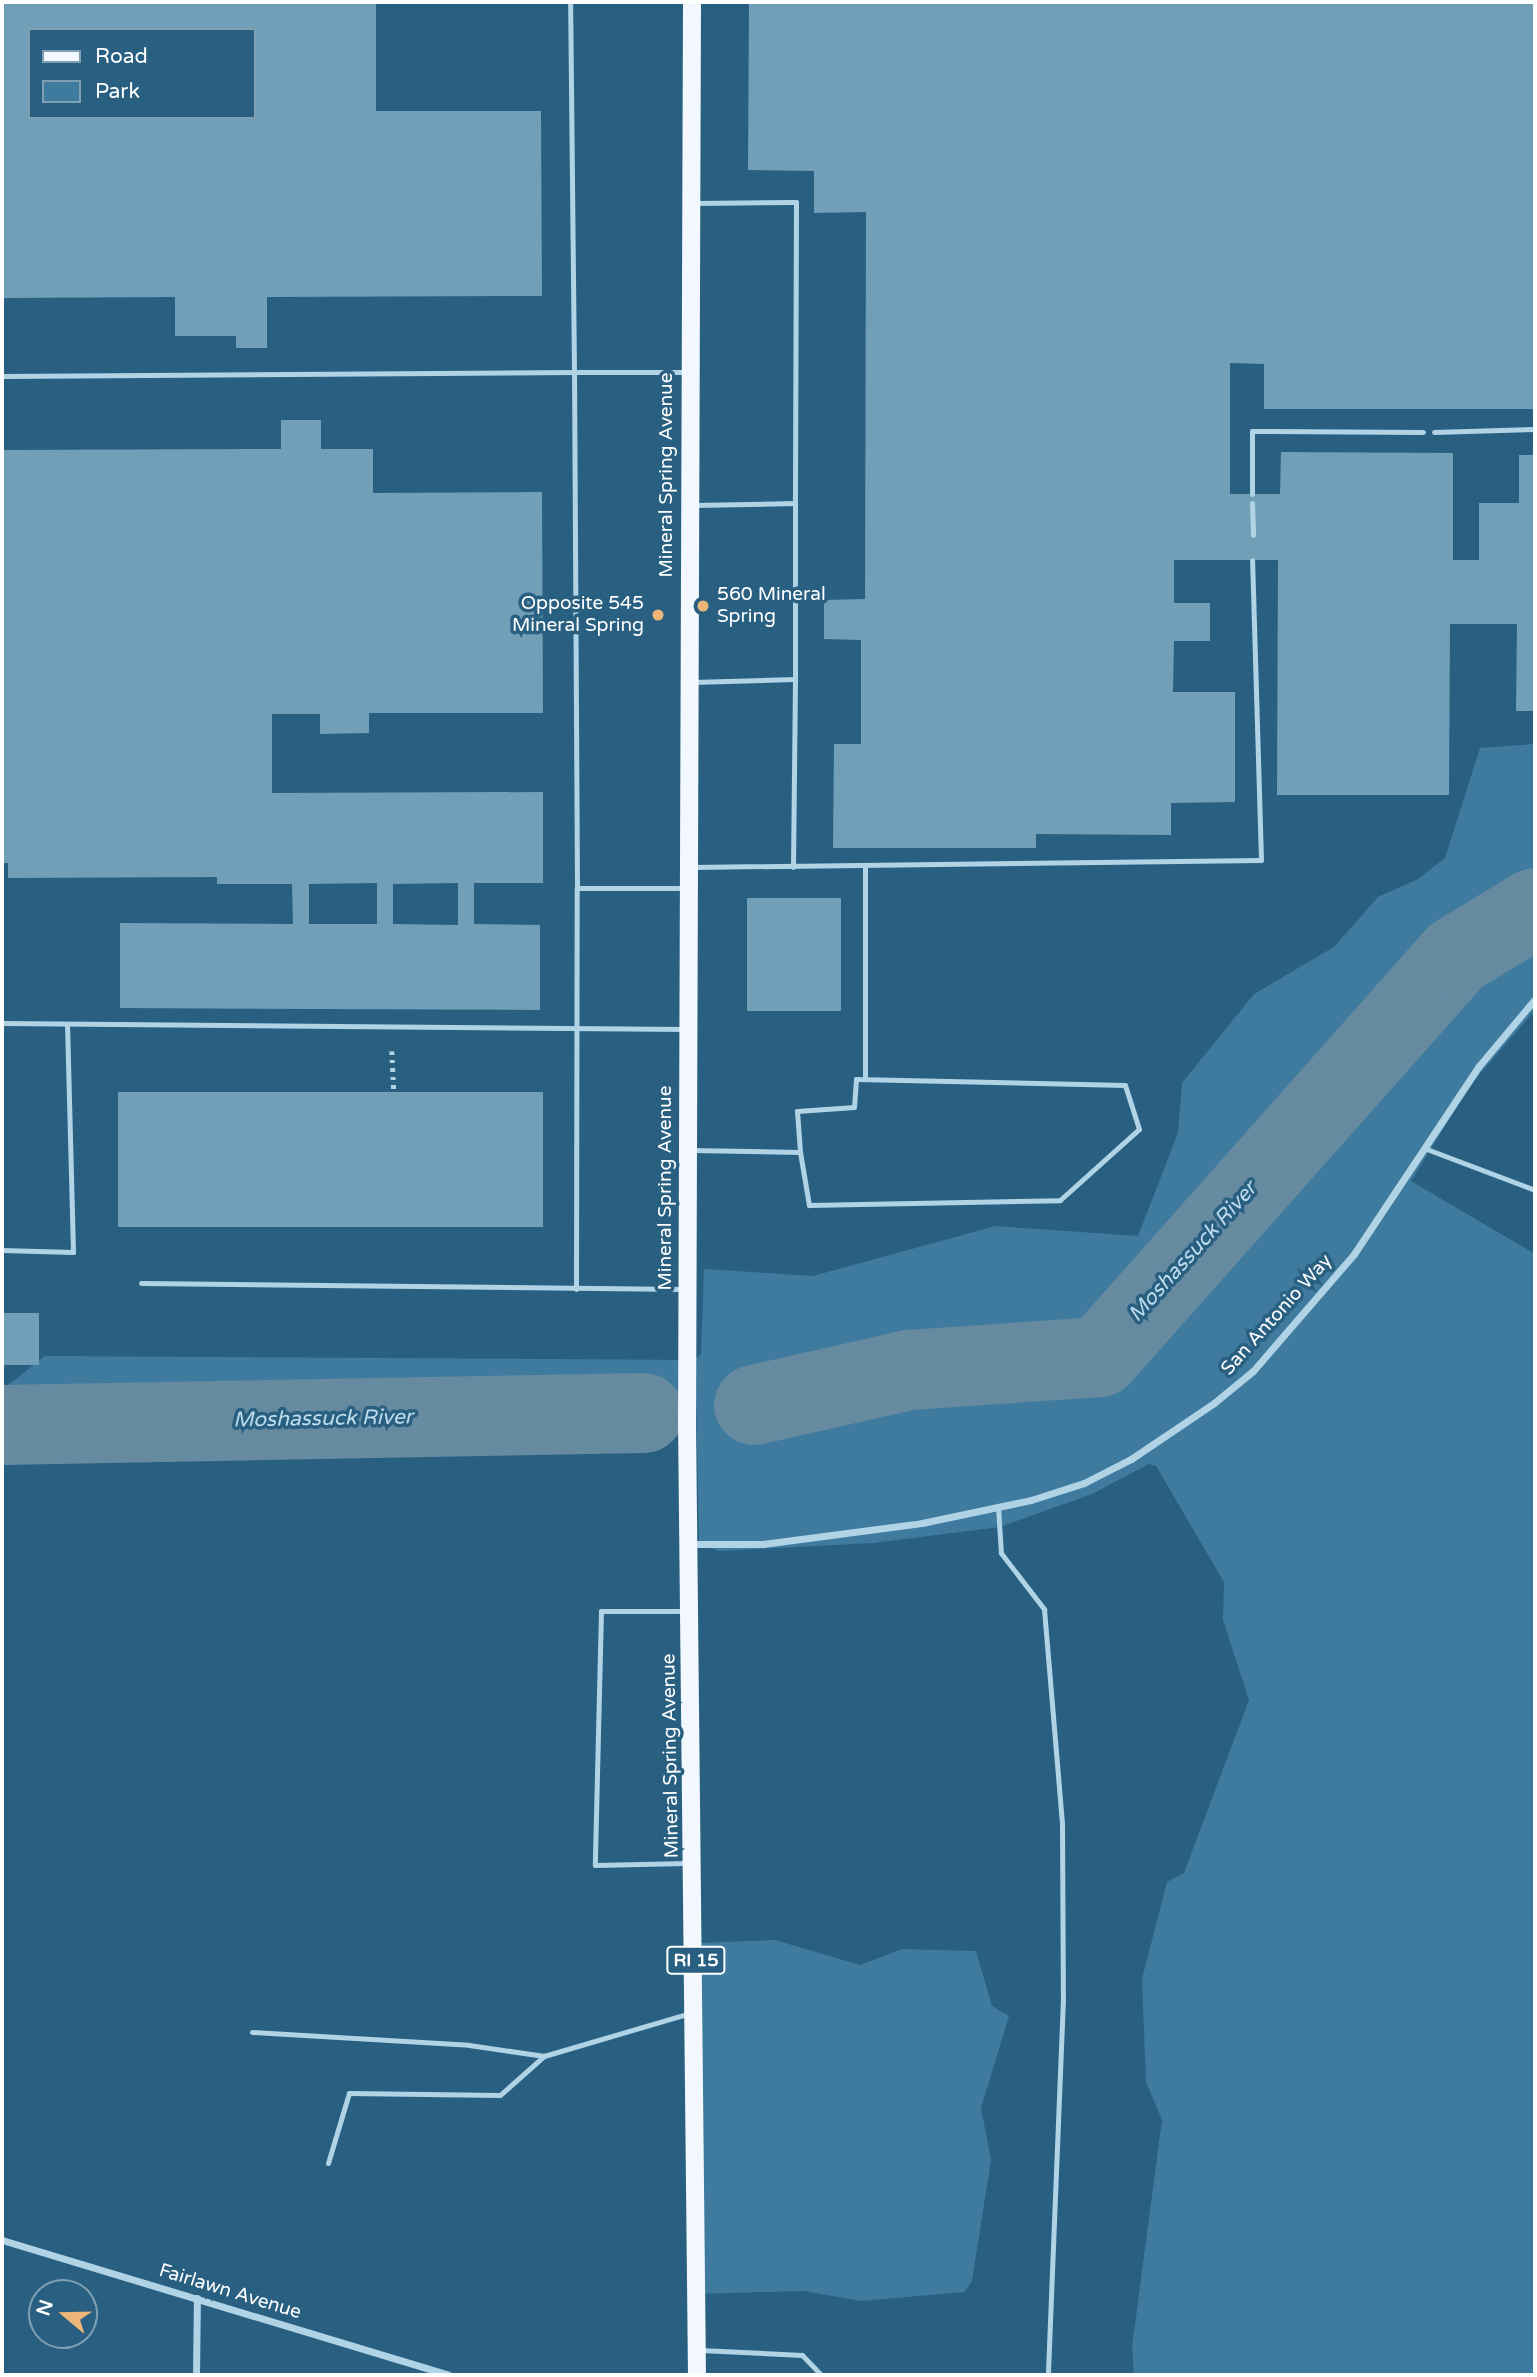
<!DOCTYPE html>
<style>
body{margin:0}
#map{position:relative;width:1537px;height:2377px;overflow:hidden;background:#296081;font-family:"Varela Round",sans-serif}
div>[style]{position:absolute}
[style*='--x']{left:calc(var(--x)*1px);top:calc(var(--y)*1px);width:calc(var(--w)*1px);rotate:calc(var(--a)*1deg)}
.green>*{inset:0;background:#3e7b9e}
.river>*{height:80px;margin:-40px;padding:0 40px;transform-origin:40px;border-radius:40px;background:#668ba1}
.building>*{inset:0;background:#719fb8;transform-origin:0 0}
.path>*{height:4.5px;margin-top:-2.25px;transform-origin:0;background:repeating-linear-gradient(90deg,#b1d3e6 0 3.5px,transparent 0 8.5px)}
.lane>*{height:5px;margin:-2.5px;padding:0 2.5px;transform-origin:2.5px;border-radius:2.5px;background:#b1d3e6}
.street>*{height:7px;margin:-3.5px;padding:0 3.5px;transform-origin:3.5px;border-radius:3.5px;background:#b1d3e6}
.primary>*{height:18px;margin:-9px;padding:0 9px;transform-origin:9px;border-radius:9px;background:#f2f8fd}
.dots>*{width:19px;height:19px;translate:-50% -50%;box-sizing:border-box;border:4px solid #296081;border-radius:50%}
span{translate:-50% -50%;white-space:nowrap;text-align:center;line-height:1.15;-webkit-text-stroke:7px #296081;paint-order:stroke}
.shield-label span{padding:2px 5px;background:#296081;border:2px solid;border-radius:5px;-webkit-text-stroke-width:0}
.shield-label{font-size:18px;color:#fff;font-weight:700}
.street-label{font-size:19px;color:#fff}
.poi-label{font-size:19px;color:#fff}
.left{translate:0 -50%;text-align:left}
.right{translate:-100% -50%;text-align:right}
.water-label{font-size:21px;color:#bddced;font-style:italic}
.frame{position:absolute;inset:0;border:4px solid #fff;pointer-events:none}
.legend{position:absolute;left:28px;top:28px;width:228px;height:91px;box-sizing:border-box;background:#296081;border:2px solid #7fa0b3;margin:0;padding:9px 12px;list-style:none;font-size:21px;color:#fff}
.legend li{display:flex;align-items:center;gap:14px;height:35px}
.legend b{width:35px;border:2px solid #7fa0b3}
.north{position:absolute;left:28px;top:2279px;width:70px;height:70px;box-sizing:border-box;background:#296081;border:2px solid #7fa0b3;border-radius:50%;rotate:289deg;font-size:19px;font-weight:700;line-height:28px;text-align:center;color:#fff}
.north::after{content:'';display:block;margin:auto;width:24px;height:32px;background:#edb578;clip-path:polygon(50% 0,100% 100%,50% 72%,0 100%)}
</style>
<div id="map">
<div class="green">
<i style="clip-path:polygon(1535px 744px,1535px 1010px,1471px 1084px,1411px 1181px,1535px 1254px,1535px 2375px,1134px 2375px,1132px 2347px,1162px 2120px,1146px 2082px,1142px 1979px,1167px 1882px,1184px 1873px,1249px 1700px,1223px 1620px,1224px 1582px,1156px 1466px,1149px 1464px,1092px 1494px,1000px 1527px,873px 1543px,719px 1551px,699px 1543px,696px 1398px,370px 1409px,356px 1432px,314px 1458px,2px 1459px,2px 1390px,45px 1356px,693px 1360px,701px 1355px,704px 1269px,813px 1276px,996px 1226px,1138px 1236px,1178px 1133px,1182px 1083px,1254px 994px,1334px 947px,1378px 897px,1418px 879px,1445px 858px,1480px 748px)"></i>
<i style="clip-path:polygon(775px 1940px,860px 1965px,902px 1949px,976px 1951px,992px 2006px,1009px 2016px,981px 2108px,991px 2160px,972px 2281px,964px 2292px,861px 2301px,804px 2291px,696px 2294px,694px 1943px)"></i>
</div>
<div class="river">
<i style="--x:754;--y:1405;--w:159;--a:-12.7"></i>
<i style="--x:909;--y:1370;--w:191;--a:-3.9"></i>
<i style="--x:1100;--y:1357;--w:536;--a:-48.4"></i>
<i style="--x:1456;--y:956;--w:92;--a:-31.3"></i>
<i style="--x:2;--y:1425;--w:642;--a:-1.07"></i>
</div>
<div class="building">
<i style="clip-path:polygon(evenodd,2px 2px,376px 2px,376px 111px,541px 111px,542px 296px,267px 297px,267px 348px,236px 348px,236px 336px,175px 336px,175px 297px,2px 298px,2px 2px,30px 30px,254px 30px,254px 117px,30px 117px,30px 30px)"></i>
<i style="clip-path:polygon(749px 2px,1535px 2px,1535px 409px,1264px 409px,1264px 364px,1230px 363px,1230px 494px,1280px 494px,1281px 452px,1453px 453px,1453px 560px,1479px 560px,1479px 503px,1519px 503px,1519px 455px,1535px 455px,1535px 711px,1516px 711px,1517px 624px,1450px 624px,1449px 795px,1277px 795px,1278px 560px,1174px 560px,1174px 603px,1210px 603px,1210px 641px,1174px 641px,1173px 692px,1235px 692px,1235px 802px,1171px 803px,1171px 835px,1036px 834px,1036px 848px,833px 848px,834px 744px,861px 744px,861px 640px,824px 639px,824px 600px,865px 599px,866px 212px,814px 213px,814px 171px,748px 170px)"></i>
<i style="clip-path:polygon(evenodd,281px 420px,321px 420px,321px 449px,373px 449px,373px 493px,542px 492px,543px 713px,369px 713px,369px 733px,320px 734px,320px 714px,272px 714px,272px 793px,543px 792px,543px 883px,474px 883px,474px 924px,540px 925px,540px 1010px,120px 1008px,120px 923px,293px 924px,292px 884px,217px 884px,217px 877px,8px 878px,8px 863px,2px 863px,2px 450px,281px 449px,281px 420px,377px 883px,377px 924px,309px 924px,309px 884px,377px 883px,281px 420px,458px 883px,458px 925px,393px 924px,393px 884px,458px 883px)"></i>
<i style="left:841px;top:898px;width:113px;height:94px;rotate:90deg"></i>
<i style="left:118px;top:1092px;width:425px;height:135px"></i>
<i style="left:2px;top:1313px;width:37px;height:52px"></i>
</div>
<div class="path">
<i style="--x:392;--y:1051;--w:41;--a:87.2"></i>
</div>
<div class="lane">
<i style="--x:695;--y:203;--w:101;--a:-0.6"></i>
<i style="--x:796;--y:202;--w:301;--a:90.2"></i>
<i style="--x:2;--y:376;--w:572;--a:-0.4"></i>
<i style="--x:574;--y:372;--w:370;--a:-90.6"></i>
<i style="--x:1434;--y:432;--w:101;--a:-1.7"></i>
<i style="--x:1252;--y:494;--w:63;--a:-90"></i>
<i style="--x:1252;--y:431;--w:171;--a:0.3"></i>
<i style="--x:1252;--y:503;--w:32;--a:88"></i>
<i style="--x:693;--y:505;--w:102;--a:-1.1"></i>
<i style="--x:795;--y:503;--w:176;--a:90"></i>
<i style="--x:692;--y:682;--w:103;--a:-1.7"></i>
<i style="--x:795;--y:679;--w:188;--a:90.6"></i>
<i style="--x:691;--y:867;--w:570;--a:-0.7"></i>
<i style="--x:1261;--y:860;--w:300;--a:-91.7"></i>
<i style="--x:865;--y:867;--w:212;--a:90"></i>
<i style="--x:577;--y:888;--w:516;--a:-90.33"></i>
<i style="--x:574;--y:372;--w:114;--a:0"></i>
<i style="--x:2;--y:1023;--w:683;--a:0.5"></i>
<i style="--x:1424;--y:1148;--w:119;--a:20.7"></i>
<i style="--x:690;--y:1150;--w:110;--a:1"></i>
<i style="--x:800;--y:1152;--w:54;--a:80.4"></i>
<i style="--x:809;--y:1205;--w:251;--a:-1.1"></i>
<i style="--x:1060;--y:1200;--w:106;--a:-41.9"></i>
<i style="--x:1139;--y:1129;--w:46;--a:-107.7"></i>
<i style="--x:1125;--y:1085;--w:269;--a:-178.7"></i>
<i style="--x:856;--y:1079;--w:28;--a:94"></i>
<i style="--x:854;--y:1107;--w:57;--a:176"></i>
<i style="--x:797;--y:1111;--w:41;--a:85.8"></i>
<i style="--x:2;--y:1250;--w:71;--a:1.6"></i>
<i style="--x:73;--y:1252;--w:227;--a:-91.5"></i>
<i style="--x:141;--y:1283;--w:543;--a:0.63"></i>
<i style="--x:576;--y:1289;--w:401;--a:-89.9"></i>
<i style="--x:577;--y:888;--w:108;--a:0"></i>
<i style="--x:998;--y:1507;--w:46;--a:86.3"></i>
<i style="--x:1001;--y:1553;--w:71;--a:52.5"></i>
<i style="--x:1044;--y:1609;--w:215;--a:85.2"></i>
<i style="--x:1062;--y:1823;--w:175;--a:89.7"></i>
<i style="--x:1063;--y:1998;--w:377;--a:92.3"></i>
<i style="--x:687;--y:1611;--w:86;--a:180"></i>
<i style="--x:601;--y:1611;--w:254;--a:91.4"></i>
<i style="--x:595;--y:1865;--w:92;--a:-1.2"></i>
<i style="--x:252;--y:2032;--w:217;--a:3.4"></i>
<i style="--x:469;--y:2045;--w:76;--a:8.3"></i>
<i style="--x:328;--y:2163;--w:73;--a:-73.3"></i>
<i style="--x:349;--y:2093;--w:151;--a:0.8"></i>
<i style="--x:500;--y:2095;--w:59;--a:-41.6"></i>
<i style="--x:544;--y:2056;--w:152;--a:-16.4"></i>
<i style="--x:700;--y:2350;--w:102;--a:2.8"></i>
<i style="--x:802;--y:2355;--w:28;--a:46"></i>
</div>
<div class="street">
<i style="--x:689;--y:1544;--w:74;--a:0"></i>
<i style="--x:763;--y:1544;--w:160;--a:-7.5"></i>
<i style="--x:922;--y:1523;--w:111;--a:-11.9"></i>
<i style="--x:1031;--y:1500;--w:56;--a:-17.8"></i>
<i style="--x:1084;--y:1483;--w:53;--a:-27.1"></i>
<i style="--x:1131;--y:1459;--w:100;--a:-34"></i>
<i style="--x:1214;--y:1403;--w:50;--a:-39.4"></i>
<i style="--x:1253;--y:1371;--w:155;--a:-49.2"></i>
<i style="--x:1354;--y:1254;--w:226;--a:-56.4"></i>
<i style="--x:1479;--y:1066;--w:87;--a:-50.1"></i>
<i style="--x:2;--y:2240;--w:466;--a:16.8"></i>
<i style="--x:196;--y:2375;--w:77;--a:-89.3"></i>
</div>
<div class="primary">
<i style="--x:692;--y:2;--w:1419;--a:90.2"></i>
<i style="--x:687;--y:1421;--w:954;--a:89.4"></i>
</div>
<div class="dots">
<i style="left:703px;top:606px;background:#edb578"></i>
<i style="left:658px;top:615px;background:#edb578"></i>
</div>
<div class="shield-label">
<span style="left:696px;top:1960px">RI 15</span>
</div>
<div class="street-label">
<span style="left:667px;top:475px;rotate:-90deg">Mineral Spring Avenue</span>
<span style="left:666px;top:1188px;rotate:-90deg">Mineral Spring Avenue</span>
<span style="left:1277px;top:1315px;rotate:-48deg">San Antonio Way</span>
<span style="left:671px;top:1756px;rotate:-91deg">Mineral Spring Avenue</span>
<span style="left:230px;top:2292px;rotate:17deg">Fairlawn Avenue</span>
</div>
<div class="poi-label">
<span class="left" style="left:717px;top:606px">560 Mineral<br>Spring</span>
<span class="right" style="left:644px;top:615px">Opposite 545<br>Mineral Spring</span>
</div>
<div class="water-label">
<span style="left:1193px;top:1252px;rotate:-48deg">Moshassuck River</span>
<span style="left:323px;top:1419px;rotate:-1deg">Moshassuck River</span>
</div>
<div class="frame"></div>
<ul class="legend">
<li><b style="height:9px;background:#f2f8fd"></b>Road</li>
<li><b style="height:19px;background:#3e7b9e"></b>Park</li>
</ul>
<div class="north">N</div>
</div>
